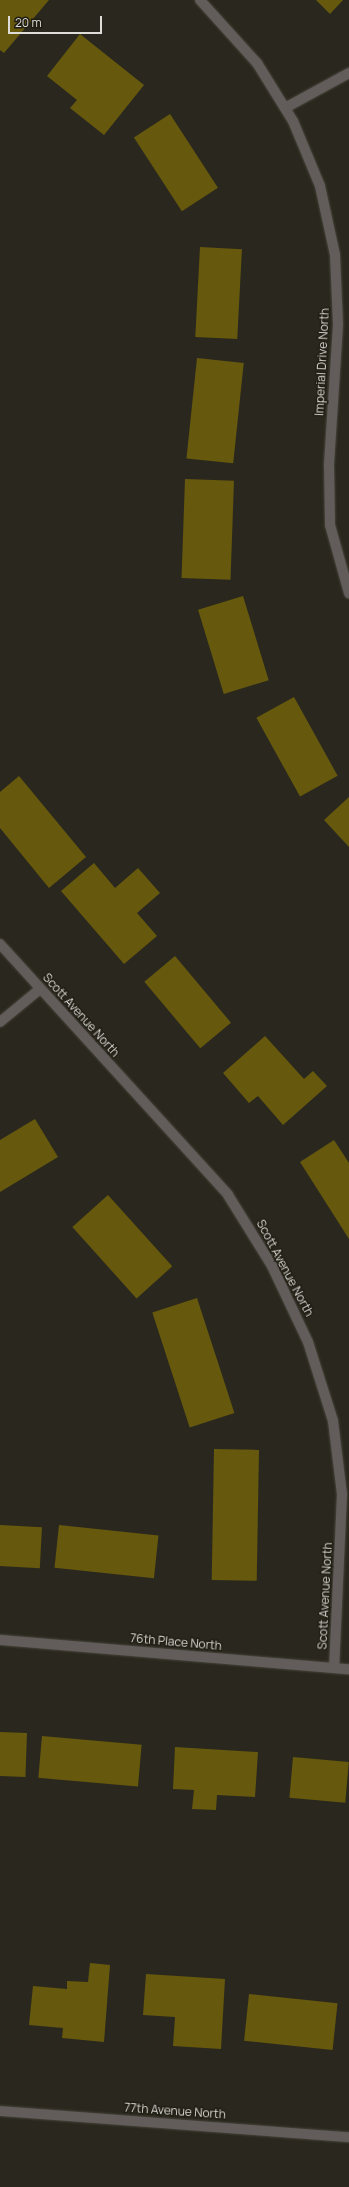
<!DOCTYPE html>
<style>
body{margin:0}
#map{position:relative;width:349px;height:2187px;overflow:hidden;background:#2a281e;font-family:Manrope,sans-serif}
div>[style]{position:absolute}
[style*='--x']{left:calc(var(--x)*1px);top:calc(var(--y)*1px);width:calc(var(--w)*1px);rotate:calc(var(--a)*1deg)}
.building>*{inset:0;background:#66580d;transform-origin:0 0}
.roads{filter:drop-shadow(0 0 1px #47453b) drop-shadow(0 0 1px #47453b)}
.service>*{height:10px;margin:-5px;padding:0 5px;transform-origin:5px;border-radius:5px;background:#625c5b}
.minor>*{height:10px;margin:-5px;padding:0 5px;transform-origin:5px;border-radius:5px;background:#625c5b}
span{translate:-50% -50%;white-space:nowrap;text-align:center;line-height:1.15;-webkit-text-stroke:3px #201e14;paint-order:stroke}
.street-label{font-size:12px;color:#dddcd6}
.scale{position:absolute;left:8px;top:16px;width:94px;height:18px;box-sizing:border-box;border:2px solid #dddcd6;border-top:0;padding-left:5px;font-size:12px;line-height:14px;white-space:nowrap;color:#dddcd6;-webkit-text-stroke:3px #201e14;paint-order:stroke}
</style>
<div id="map">
<div class="building">
<i style="clip-path:polygon(0 0,49px 0,4px 53px,0 50px)"></i>
<i style="clip-path:polygon(316px 0,343px 0,330px 14px)"></i>
<i style="clip-path:polygon(80px 34px,144px 85px,104px 135px,70px 108px,77px 100px,47px 76px)"></i>
<i style="left:170px;top:114px;width:88px;height:43px;rotate:57deg"></i>
<i style="left:200px;top:247px;width:42px;height:90px;rotate:3deg"></i>
<i style="left:197px;top:358px;width:47px;height:101px;rotate:6deg"></i>
<i style="left:185px;top:479px;width:49px;height:99px;rotate:2deg"></i>
<i style="left:243px;top:596px;width:88px;height:47px;rotate:73deg"></i>
<i style="left:294px;top:697px;width:90px;height:43px;rotate:61deg"></i>
<i style="clip-path:polygon(19px 776px,86px 857px,49px 888px,0 828px,0 792px)"></i>
<i style="clip-path:polygon(349px 797px,349px 847px,324px 820px)"></i>
<i style="clip-path:polygon(94px 863px,115px 888px,138px 868px,160px 893px,137px 913px,157px 936px,124px 964px,61px 891px)"></i>
<i style="left:175px;top:956px;width:87px;height:40px;rotate:50deg"></i>
<i style="clip-path:polygon(265px 1036px,304px 1079px,313px 1071px,327px 1086px,283px 1125px,258px 1096px,249px 1103px,223px 1073px)"></i>
<i style="clip-path:polygon(35px 1119px,58px 1157px,0 1192px,0 1140px)"></i>
<i style="clip-path:polygon(334px 1140px,349px 1163px,349px 1239px,300px 1162px)"></i>
<i style="left:108px;top:1195px;width:96px;height:48px;rotate:48deg"></i>
<i style="left:197px;top:1298px;width:121px;height:47px;rotate:72deg"></i>
<i style="left:214px;top:1449px;width:45px;height:131px;rotate:1deg"></i>
<i style="left:0;top:1525px;width:42px;height:41px;rotate:3deg"></i>
<i style="left:59px;top:1525px;width:100px;height:43px;rotate:6deg"></i>
<i style="left:0;top:1732px;width:27px;height:44px;rotate:2deg"></i>
<i style="left:42px;top:1736px;width:100px;height:42px;rotate:5deg"></i>
<i style="clip-path:polygon(175px 1747px,258px 1752px,255px 1797px,217px 1795px,216px 1810px,192px 1809px,194px 1790px,173px 1789px)"></i>
<i style="left:293px;top:1757px;width:56px;height:41px;rotate:5deg"></i>
<i style="clip-path:polygon(90px 1963px,110px 1965px,104px 2042px,62px 2038px,63px 2028px,29px 2025px,33px 1986px,67px 1989px,67px 1981px,88px 1982px)"></i>
<i style="clip-path:polygon(146px 1974px,225px 1979px,221px 2049px,173px 2046px,175px 2017px,143px 2015px)"></i>
<i style="left:249px;top:1994px;width:89px;height:47px;rotate:6deg"></i>
</div>
<div class="roads">
<div class="service">
<i style="--x:285;--y:108;--w:73;--a:-28.7"></i>
</div>
<div class="minor">
<i style="--x:200;--y:0;--w:85;--a:47.9"></i>
<i style="--x:257;--y:63;--w:68;--a:58.2"></i>
<i style="--x:293;--y:121;--w:70;--a:67.4"></i>
<i style="--x:320;--y:186;--w:71;--a:77.7"></i>
<i style="--x:335;--y:255;--w:70;--a:87.5"></i>
<i style="--x:338;--y:325;--w:140;--a:93.7"></i>
<i style="--x:329;--y:465;--w:60;--a:89"></i>
<i style="--x:330;--y:525;--w:71;--a:74.4"></i>
<i style="--x:0;--y:944;--w:339;--a:47.7"></i>
<i style="--x:228;--y:1195;--w:84;--a:58.2"></i>
<i style="--x:272;--y:1266;--w:84;--a:64.7"></i>
<i style="--x:308;--y:1342;--w:83;--a:72.4"></i>
<i style="--x:333;--y:1421;--w:74;--a:83"></i>
<i style="--x:342;--y:1494;--w:174;--a:92.6"></i>
<i style="--x:0;--y:1022;--w:52;--a:-39.5"></i>
<i style="--x:0;--y:1640;--w:350;--a:4.8"></i>
<i style="--x:0;--y:2111;--w:350;--a:4.3"></i>
</div>
</div>
<div class="street-label">
<span style="left:322px;top:362px;rotate:-87deg">Imperial Drive North</span>
<span style="left:81px;top:1015px;rotate:48deg">Scott Avenue North</span>
<span style="left:285px;top:1268px;rotate:62deg">Scott Avenue North</span>
<span style="left:325px;top:1596px;rotate:-87deg">Scott Avenue North</span>
<span style="left:176px;top:1642px;rotate:5deg">76th Place North</span>
<span style="left:175px;top:2111px;rotate:4deg">77th Avenue North</span>
</div>
<div class="scale">20 m</div>
</div>
